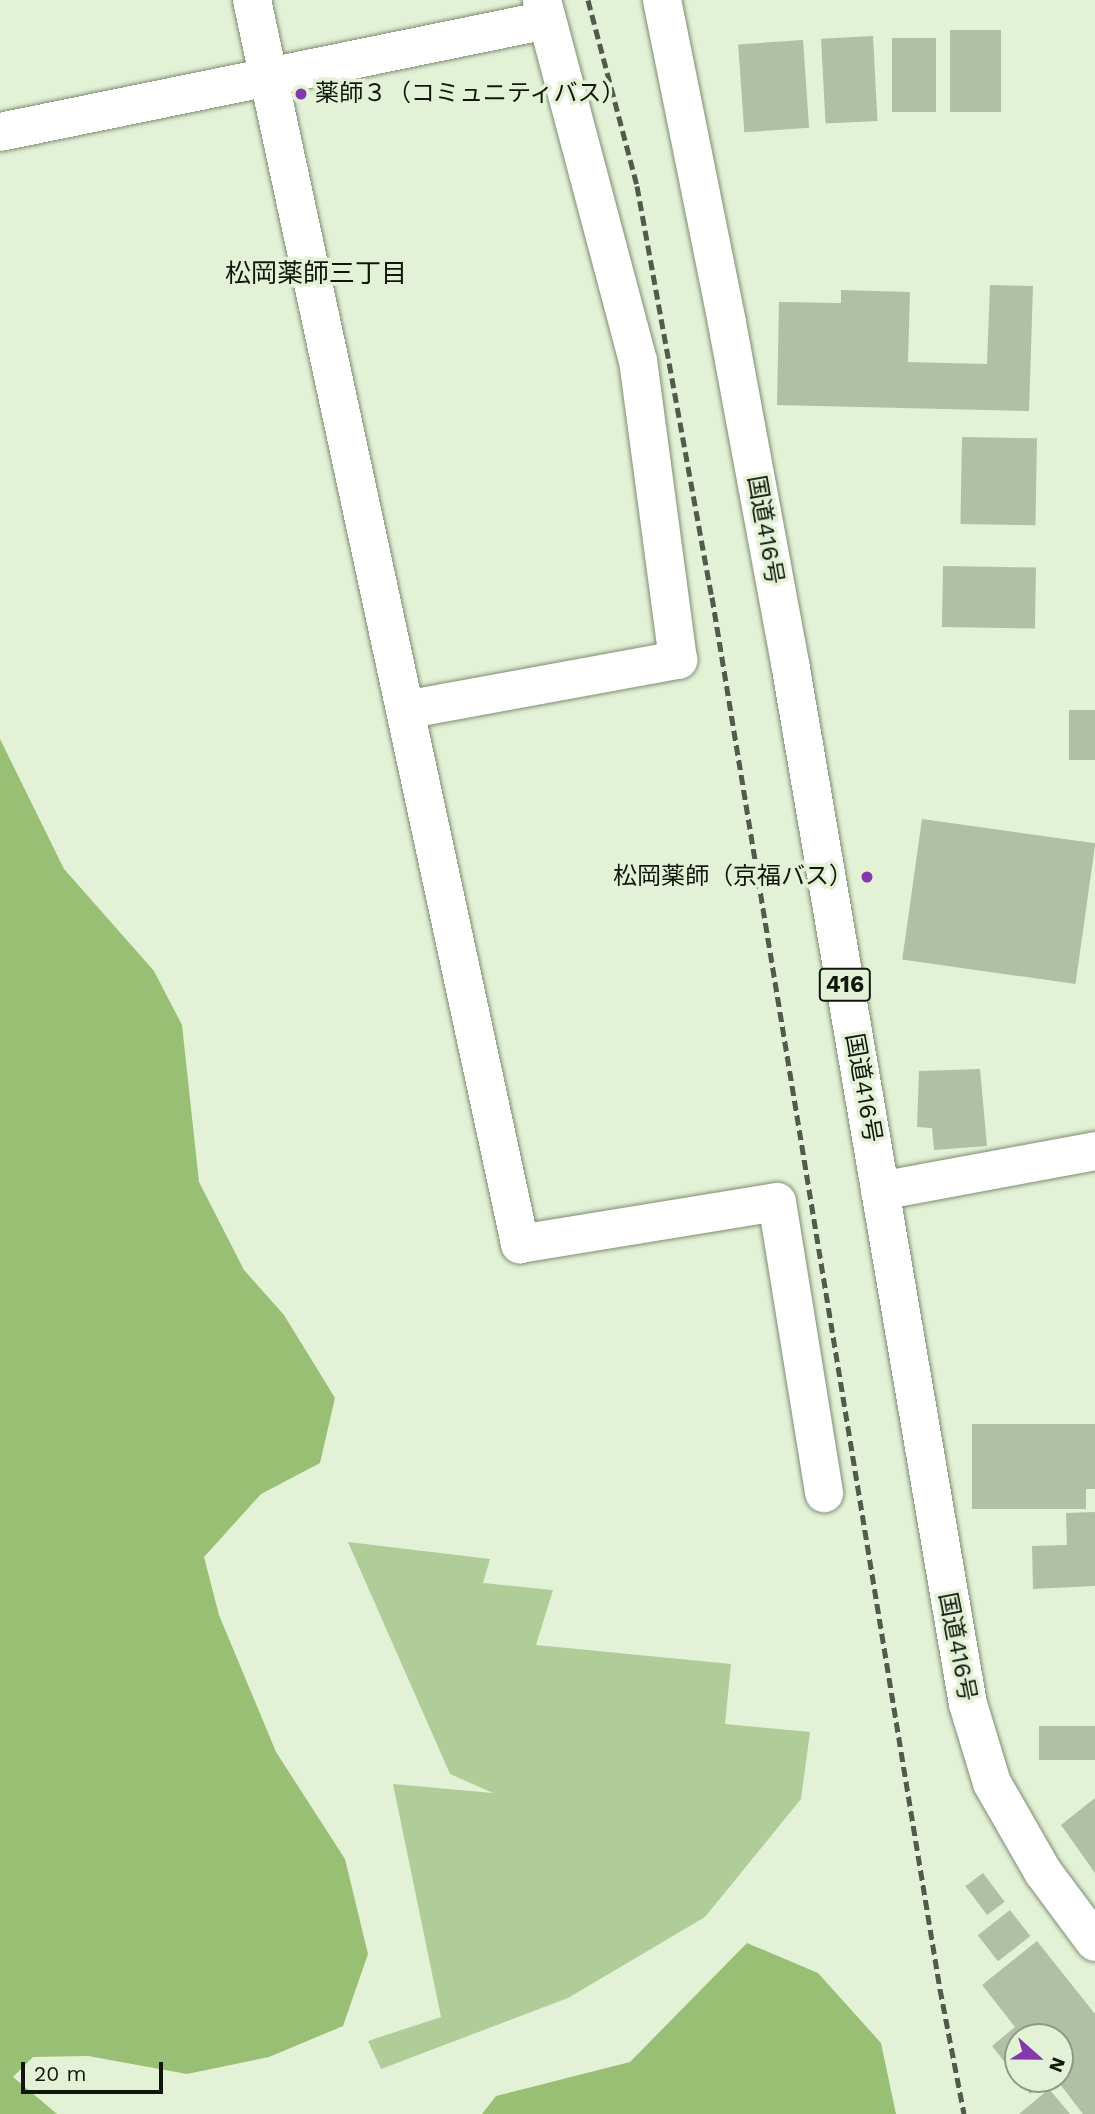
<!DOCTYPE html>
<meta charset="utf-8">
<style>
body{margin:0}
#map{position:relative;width:1095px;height:2114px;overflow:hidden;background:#e3f2d6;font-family:"Work Sans","Noto Sans JP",sans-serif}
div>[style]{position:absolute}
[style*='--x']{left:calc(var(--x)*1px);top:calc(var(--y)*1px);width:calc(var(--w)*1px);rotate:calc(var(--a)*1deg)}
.green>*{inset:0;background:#b0cc99}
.forest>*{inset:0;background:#98bf74}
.building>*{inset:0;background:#b1bfa5;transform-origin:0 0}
.roads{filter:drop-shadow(0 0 2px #7e8c73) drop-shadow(0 0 2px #7e8c73)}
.minor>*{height:38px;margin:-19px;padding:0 19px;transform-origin:19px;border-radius:19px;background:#fff}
.highway>*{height:38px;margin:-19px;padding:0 19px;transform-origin:19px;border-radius:19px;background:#fff}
.rail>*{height:5px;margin-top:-2.5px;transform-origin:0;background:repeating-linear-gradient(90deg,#525b4b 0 10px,transparent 0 15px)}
.dots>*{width:19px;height:19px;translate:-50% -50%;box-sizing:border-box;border:4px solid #e3f2d6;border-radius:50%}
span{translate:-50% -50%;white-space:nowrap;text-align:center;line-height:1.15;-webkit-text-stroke:7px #e3f2d6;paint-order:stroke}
.shield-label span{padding:2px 5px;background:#e3f2d6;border:2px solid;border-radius:5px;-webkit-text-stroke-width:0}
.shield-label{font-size:23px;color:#11170d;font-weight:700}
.poi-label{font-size:24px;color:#11170d}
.left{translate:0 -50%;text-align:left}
.right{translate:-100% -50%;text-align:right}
.street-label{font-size:24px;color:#11170d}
.neighbourhood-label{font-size:26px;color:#11170d}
.north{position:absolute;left:1004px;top:2023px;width:70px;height:70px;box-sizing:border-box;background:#e3f2d6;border:2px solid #8f9a86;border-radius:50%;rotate:111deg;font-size:19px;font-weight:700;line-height:28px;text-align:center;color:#11170d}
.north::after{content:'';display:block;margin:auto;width:24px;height:32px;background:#8339ab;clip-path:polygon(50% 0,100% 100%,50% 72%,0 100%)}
.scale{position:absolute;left:21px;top:2062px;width:142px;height:32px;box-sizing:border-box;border:4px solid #11170d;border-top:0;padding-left:9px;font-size:21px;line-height:24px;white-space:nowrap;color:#11170d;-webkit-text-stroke:5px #e3f2d6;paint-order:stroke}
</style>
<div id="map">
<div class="green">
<i style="clip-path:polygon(348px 1542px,490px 1559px,483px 1583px,553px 1590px,536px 1645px,731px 1664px,725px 1724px,810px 1732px,801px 1799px,705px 1917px,568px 1998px,381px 2069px,368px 2041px,441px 2017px,393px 1784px,493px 1793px,450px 1774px)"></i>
</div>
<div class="forest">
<i style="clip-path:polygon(0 739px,64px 869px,154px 971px,182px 1025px,199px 1182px,244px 1270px,284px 1315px,335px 1398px,320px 1463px,261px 1494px,204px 1557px,219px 1615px,276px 1752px,345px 1859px,368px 1954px,343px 2026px,269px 2057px,187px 2074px,88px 2056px,33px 2057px,13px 2077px,57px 2114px,0 2114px)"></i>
<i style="clip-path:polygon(747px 1943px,818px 1973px,881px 2043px,896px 2114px,482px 2114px,496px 2096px,630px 2062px)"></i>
</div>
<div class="building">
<i style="left:950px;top:30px;width:51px;height:82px"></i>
<i style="left:873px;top:36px;width:85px;height:52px;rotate:87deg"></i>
<i style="left:892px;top:38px;width:44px;height:74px"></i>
<i style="left:803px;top:40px;width:88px;height:65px;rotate:86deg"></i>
<i style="clip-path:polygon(990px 285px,1033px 286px,1029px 411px,777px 405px,779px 302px,841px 303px,841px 290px,910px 292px,908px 362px,987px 364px)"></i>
<i style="left:962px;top:437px;width:75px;height:87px;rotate:1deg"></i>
<i style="left:943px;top:566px;width:93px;height:61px;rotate:1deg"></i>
<i style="left:1095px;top:710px;width:50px;height:26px;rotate:90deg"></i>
<i style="left:922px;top:819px;width:175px;height:142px;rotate:8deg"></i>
<i style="clip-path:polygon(980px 1069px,987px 1146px,934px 1150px,932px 1128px,917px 1127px,919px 1071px)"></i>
<i style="clip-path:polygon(972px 1424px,1095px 1424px,1095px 1489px,1086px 1489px,1086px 1509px,972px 1509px)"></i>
<i style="clip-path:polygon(1095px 1512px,1095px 1586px,1033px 1589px,1032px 1546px,1067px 1545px,1066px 1513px)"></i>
<i style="left:1095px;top:1726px;width:34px;height:56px;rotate:90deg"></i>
<i style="clip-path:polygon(1095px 1798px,1095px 1873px,1061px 1825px)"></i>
<i style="left:983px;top:1873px;width:36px;height:22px;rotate:53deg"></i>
<i style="left:1010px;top:1910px;width:33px;height:41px;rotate:52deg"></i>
<i style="clip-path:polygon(1037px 1941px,1095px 2014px,1095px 2114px,1083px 2114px,1056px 2079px,1060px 2079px,1060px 2037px,1018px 2037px,1018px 2079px,992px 2046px,1015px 2027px,982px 1985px)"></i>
<i style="clip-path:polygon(1018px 2079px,1049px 2079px,1030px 2094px)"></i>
<i style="clip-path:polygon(1049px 2089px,1070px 2114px,1019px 2114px)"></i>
</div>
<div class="roads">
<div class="minor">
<i style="--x:252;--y:0;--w:1273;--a:77.84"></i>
<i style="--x:520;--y:1244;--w:260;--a:-9.3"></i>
<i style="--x:777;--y:1202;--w:295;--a:80.8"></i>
<i style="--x:0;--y:132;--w:558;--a:-11.57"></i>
<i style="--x:405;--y:710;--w:278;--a:-10.4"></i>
<i style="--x:678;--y:660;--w:302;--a:-97.6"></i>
<i style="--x:638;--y:361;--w:374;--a:-104.9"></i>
<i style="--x:880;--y:1191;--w:219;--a:-10.5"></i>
</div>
<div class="highway">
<i style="--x:662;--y:0;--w:329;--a:78.6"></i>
<i style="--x:727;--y:323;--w:346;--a:79.5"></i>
<i style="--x:790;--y:663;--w:1056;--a:80.3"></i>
<i style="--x:968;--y:1704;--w:83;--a:73.1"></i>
<i style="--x:992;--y:1783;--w:103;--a:60.2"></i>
<i style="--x:1043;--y:1872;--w:87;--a:53.4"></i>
</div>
</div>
<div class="rail">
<i style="--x:588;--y:0;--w:192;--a:75.2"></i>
<i style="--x:637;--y:186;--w:418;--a:79.7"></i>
<i style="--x:712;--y:597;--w:1411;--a:80.7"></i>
<i style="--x:940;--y:1989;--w:127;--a:79.1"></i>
</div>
<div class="dots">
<i style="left:301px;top:94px;background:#8339ab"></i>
<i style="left:867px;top:877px;background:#8339ab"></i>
</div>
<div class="shield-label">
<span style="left:845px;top:985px">416</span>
</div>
<div class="poi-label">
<span class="left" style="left:315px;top:94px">薬師３（コミュニティバス）</span>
<span class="right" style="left:853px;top:877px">松岡薬師（京福バス）</span>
</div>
<div class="street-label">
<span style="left:765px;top:530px;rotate:80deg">国道416号</span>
<span style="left:863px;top:1088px;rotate:80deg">国道416号</span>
<span style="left:957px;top:1647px;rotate:79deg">国道416号</span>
</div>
<div class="neighbourhood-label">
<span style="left:316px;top:274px">松岡薬師三丁目</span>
</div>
<div class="north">N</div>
<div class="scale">20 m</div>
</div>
